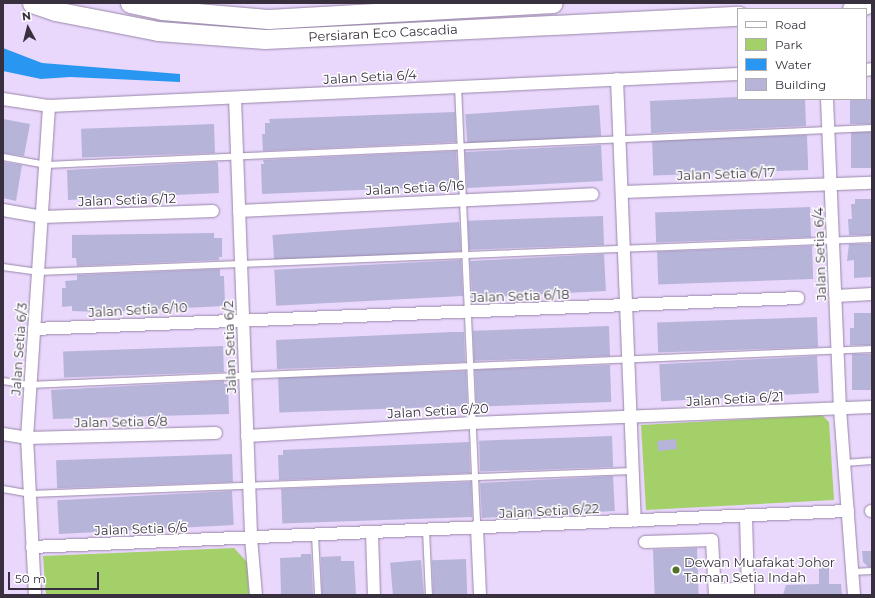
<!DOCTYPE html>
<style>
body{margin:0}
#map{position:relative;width:875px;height:598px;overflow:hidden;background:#ead7fc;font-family:Montserrat,sans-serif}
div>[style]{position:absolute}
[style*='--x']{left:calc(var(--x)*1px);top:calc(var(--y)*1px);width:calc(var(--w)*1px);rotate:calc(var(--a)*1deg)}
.green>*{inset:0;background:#a3d069}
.water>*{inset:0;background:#2997f1}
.building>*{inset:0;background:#b7b4da;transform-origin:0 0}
.roads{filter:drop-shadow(0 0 1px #9887a9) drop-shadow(0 0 1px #9887a9)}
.lane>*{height:6px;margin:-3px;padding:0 3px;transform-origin:3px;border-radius:3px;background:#fff}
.street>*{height:12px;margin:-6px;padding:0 6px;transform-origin:6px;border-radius:6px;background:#fff}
.primary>*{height:19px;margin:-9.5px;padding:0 9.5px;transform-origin:9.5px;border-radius:9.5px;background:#fff}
.dots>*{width:11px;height:11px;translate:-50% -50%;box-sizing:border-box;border:2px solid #fff;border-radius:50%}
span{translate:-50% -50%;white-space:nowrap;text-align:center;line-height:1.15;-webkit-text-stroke:3px #fff;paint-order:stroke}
.street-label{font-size:13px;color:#38303e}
.poi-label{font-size:13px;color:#38303e}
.left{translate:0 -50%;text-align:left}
.frame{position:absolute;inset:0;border:4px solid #38303e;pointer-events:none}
.legend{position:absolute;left:737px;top:8px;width:130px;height:92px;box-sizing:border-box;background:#fff;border:1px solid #afacb2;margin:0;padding:5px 7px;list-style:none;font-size:12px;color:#38303e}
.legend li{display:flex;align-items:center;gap:8px;height:20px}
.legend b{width:20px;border:1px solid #afacb2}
.north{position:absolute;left:8px;top:8px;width:40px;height:40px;-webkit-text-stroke:3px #fff;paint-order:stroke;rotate:353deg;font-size:11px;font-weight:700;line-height:16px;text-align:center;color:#38303e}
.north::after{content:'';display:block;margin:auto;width:14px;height:18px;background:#38303e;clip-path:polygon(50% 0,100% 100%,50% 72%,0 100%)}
.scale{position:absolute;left:8px;top:572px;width:91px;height:18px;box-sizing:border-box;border:2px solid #38303e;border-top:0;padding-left:5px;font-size:12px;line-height:14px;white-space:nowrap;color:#38303e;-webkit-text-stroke:3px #fff;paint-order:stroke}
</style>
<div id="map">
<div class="green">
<i style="clip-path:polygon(822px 415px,829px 422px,834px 500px,646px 510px,641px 425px)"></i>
<i style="clip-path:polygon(234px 548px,247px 562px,249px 595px,46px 595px,43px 556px)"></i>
</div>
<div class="water">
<i style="clip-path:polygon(3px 48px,42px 63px,180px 74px,180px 82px,70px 77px,41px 79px,3px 71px)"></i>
</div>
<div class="building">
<i style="clip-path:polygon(738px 97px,805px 99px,806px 126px,651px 133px,650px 101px)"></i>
<i style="left:850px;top:99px;width:22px;height:25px"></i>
<i style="left:599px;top:105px;width:31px;height:134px;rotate:86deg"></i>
<i style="clip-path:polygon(455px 112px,456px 142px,263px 151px,262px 134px,265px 134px,265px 123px,270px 123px,269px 119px)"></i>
<i style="clip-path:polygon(3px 119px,30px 124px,24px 156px,3px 153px)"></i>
<i style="left:214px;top:124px;width:29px;height:133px;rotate:88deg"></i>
<i style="left:872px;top:132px;width:36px;height:21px;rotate:90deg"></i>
<i style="left:807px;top:135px;width:35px;height:155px;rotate:88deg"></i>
<i style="left:601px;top:145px;width:36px;height:136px;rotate:87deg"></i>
<i style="clip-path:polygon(456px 151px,458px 186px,262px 194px,261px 164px,264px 164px,263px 160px)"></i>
<i style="clip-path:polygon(3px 162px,22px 165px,16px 201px,3px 198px)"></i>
<i style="clip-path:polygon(215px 162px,218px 163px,219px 193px,68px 200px,67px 170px)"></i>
<i style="clip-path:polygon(855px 199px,872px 199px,872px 235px,849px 235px,848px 219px,852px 219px,851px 204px,855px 204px)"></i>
<i style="left:810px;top:207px;width:30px;height:155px;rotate:88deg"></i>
<i style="left:603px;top:216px;width:29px;height:135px;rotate:88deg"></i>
<i style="left:459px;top:222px;width:29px;height:187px;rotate:86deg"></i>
<i style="clip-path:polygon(214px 233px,214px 238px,222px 238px,222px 257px,219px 257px,219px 260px,77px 266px,76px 258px,72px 258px,72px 235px)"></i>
<i style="clip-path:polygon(849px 244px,872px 244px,872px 277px,854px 278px,854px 260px,847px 261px)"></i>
<i style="left:812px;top:246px;width:33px;height:155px;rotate:88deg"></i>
<i style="left:604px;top:254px;width:37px;height:134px;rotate:87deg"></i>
<i style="left:461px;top:260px;width:36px;height:187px;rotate:87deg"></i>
<i style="clip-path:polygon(220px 269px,220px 276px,224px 276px,225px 306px,100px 312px,72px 311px,72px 306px,62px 307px,62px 288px,66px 288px,65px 281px,77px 280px,77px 275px)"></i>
<i style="clip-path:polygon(854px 313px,872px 313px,872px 345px,850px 345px,850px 328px,854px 328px)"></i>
<i style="left:817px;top:317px;width:30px;height:160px;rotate:88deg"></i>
<i style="left:609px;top:326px;width:30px;height:136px;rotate:88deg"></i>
<i style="clip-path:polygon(452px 332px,464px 332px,465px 362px,277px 369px,276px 340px)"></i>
<i style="left:223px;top:346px;width:26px;height:160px;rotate:88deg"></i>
<i style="left:852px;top:354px;width:20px;height:36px"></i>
<i style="left:817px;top:356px;width:37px;height:158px;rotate:87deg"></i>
<i style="left:610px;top:365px;width:37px;height:135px;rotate:88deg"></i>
<i style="left:466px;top:371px;width:35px;height:188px;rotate:88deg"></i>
<i style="clip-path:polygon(224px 381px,224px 384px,228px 384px,229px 414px,53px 419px,51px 390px)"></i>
<i style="left:612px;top:436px;width:31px;height:133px;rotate:88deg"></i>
<i style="left:676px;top:439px;width:10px;height:19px;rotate:84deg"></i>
<i style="clip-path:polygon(469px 442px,470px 473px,279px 480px,278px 455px,283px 455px,283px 450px)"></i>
<i style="left:232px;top:454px;width:28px;height:176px;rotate:88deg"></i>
<i style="left:613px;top:476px;width:35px;height:133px;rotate:87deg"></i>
<i style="left:471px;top:482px;width:35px;height:190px;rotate:88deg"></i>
<i style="left:232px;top:491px;width:34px;height:175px;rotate:87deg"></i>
<i style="left:697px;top:548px;width:47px;height:44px;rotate:88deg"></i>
<i style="clip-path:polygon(862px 551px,872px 551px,872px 567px,868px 567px,863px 562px)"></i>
<i style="clip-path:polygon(301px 554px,311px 554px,313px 595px,281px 595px,280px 558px,301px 557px)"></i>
<i style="clip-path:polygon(341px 556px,341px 561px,354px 561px,356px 595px,322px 595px,321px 557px)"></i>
<i style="left:466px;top:559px;width:36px;height:34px;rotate:88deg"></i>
<i style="clip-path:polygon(829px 559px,829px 584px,841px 584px,842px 595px,783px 595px,786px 585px,819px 584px,819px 560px)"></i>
<i style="left:421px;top:560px;width:35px;height:31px;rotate:85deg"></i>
</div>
<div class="roads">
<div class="lane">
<i style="--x:458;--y:86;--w:442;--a:87.5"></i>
<i style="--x:3;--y:157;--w:44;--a:10.5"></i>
<i style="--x:46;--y:165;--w:827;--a:-2.56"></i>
<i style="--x:3;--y:267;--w:35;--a:8"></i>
<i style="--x:38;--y:272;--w:835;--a:-2.27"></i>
<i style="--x:3;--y:381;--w:26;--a:9"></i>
<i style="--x:29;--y:385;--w:844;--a:-2.45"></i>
<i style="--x:844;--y:463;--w:28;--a:-4"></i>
<i style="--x:3;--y:489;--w:27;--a:10"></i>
<i style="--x:30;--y:494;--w:603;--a:-2.18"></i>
<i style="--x:426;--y:530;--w:65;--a:87.4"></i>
<i style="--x:315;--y:535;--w:60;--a:87.1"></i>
<i style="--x:852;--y:572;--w:20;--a:-3"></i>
</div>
<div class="street">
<i style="--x:866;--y:70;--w:6;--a:-9"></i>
<i style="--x:617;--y:79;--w:442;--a:87.7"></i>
<i style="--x:235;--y:98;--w:440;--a:87.9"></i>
<i style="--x:251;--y:538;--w:57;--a:85"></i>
<i style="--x:3;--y:99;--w:47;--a:8.7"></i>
<i style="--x:49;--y:106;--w:690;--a:-2.66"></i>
<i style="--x:827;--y:99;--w:310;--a:87.6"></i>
<i style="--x:840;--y:409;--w:187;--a:85.7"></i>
<i style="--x:622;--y:192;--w:250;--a:-2.1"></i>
<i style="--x:3;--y:210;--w:40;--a:10"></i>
<i style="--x:42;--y:217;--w:171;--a:-2"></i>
<i style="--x:239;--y:211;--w:354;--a:-2.7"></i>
<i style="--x:836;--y:296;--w:36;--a:-3"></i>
<i style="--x:34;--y:329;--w:765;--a:-2.32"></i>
<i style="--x:3;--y:434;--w:24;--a:9"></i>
<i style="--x:27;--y:438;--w:189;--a:-1.5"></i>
<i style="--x:247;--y:436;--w:225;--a:-3.3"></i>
<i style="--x:472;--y:423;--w:400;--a:-2.3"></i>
<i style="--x:871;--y:511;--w:1;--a:0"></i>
<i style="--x:746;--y:516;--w:79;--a:88.5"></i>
<i style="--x:477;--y:528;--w:67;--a:87.4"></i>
<i style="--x:372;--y:533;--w:62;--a:88.2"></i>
<i style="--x:645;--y:542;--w:67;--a:-1.7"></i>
<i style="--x:712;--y:540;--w:55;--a:86.9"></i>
<i style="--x:32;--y:547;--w:817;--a:-2.53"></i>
<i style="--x:715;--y:590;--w:33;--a:-3"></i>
<i style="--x:35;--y:595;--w:157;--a:-92.9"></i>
<i style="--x:27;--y:438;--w:333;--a:-86.2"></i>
</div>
<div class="primary">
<i style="--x:32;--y:3;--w:24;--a:19"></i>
<i style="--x:55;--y:11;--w:105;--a:11"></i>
<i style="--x:158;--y:31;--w:107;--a:4.3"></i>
<i style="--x:265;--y:39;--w:474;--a:-2.8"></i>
<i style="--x:130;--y:3;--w:33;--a:12"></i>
<i style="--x:162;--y:10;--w:106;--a:4.9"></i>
<i style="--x:268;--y:19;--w:285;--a:-3.2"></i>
<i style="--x:852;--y:9;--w:18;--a:-19"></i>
</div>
</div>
<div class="dots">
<i style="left:676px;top:570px;background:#537126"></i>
</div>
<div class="street-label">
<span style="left:383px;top:33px;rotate:-3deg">Persiaran Eco Cascadia</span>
<span style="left:370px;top:77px;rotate:-3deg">Jalan Setia 6/4</span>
<span style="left:726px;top:174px;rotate:-2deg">Jalan Setia 6/17</span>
<span style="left:415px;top:188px;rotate:-3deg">Jalan Setia 6/16</span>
<span style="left:127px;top:200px;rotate:-2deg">Jalan Setia 6/12</span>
<span style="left:820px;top:254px;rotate:-92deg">Jalan Setia 6/4</span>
<span style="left:520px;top:296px;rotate:-2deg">Jalan Setia 6/18</span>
<span style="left:138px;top:310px;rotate:-3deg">Jalan Setia 6/10</span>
<span style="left:230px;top:347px;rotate:-92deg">Jalan Setia 6/2</span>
<span style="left:19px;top:349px;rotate:-86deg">Jalan Setia 6/3</span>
<span style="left:735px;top:399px;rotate:-3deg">Jalan Setia 6/21</span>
<span style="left:438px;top:411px;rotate:-3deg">Jalan Setia 6/20</span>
<span style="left:121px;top:422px;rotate:-1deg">Jalan Setia 6/8</span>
<span style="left:549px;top:511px;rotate:-3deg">Jalan Setia 6/22</span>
<span style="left:141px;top:529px;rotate:-2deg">Jalan Setia 6/6</span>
</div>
<div class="poi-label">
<span class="left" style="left:684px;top:570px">Dewan Muafakat Johor<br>Taman Setia Indah</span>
</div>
<div class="frame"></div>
<ul class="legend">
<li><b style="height:5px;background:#fff"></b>Road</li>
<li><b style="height:11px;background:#a3d069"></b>Park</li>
<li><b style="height:11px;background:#2997f1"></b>Water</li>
<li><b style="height:11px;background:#b7b4da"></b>Building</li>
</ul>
<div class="north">N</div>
<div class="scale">50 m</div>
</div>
